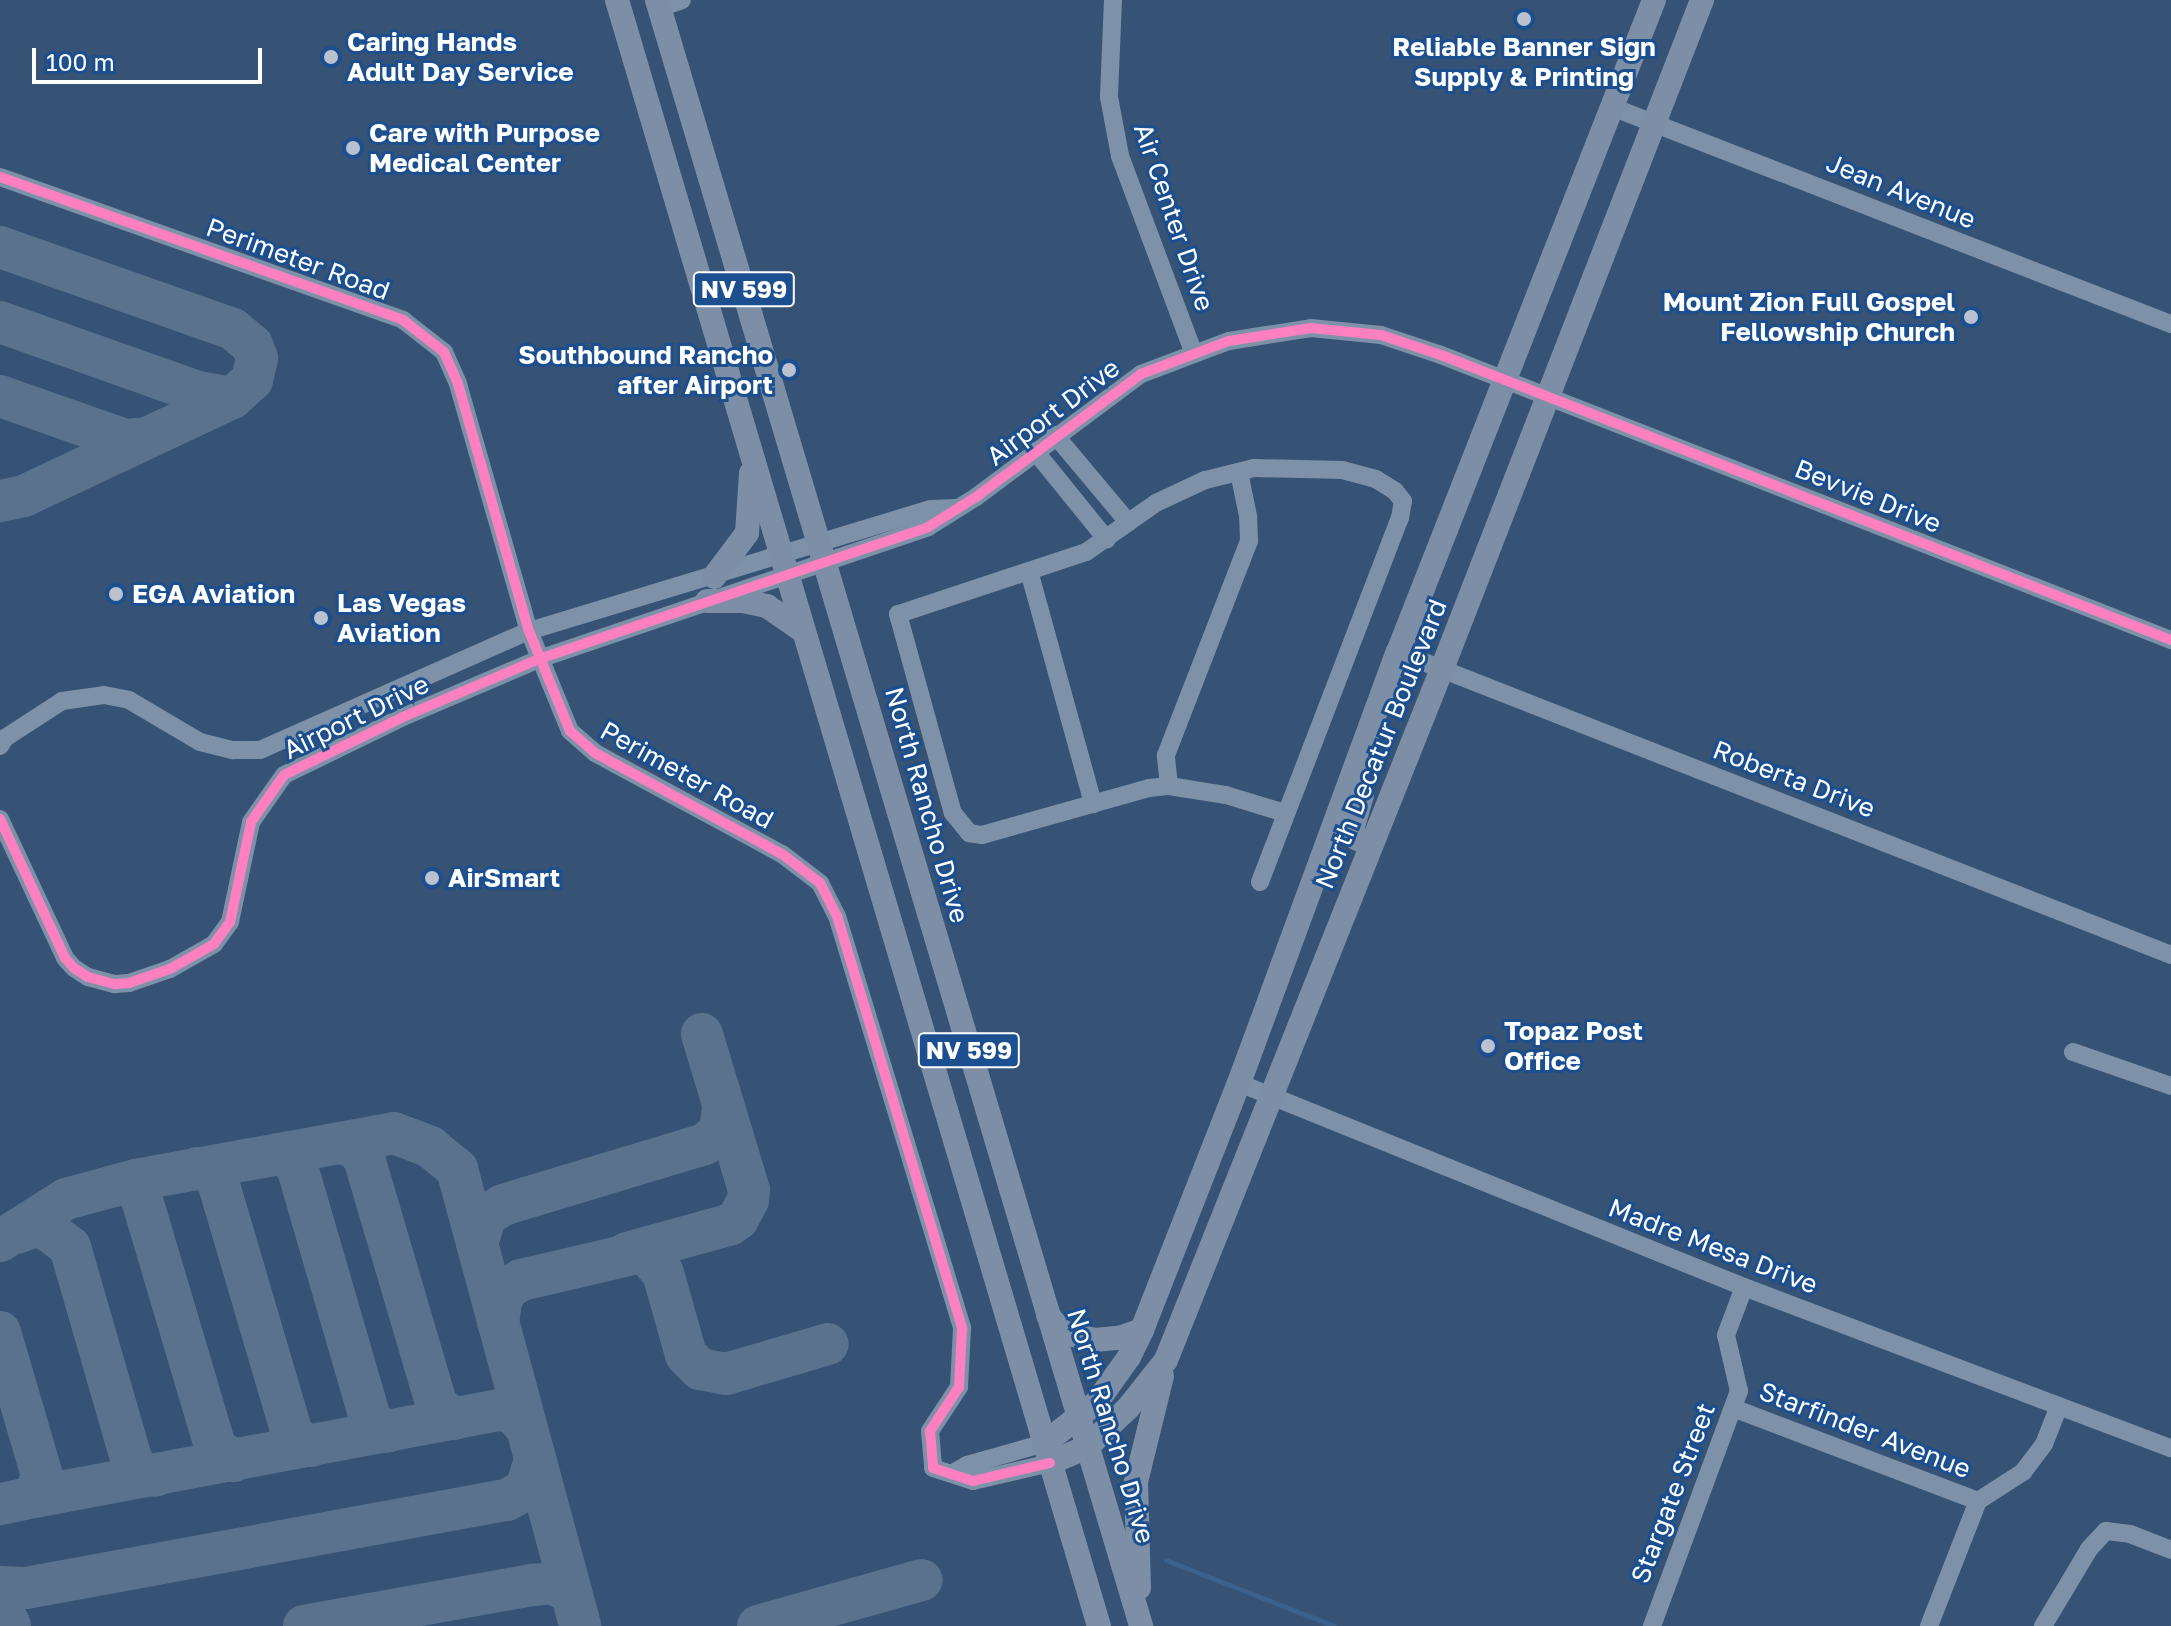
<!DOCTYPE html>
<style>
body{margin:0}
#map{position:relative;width:2171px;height:1626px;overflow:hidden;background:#365274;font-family:"Golos Text",sans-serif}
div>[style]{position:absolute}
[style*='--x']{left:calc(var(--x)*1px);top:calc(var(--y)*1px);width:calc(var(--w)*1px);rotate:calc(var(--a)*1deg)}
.stream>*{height:5px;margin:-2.5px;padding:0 2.5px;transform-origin:2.5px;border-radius:2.5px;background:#3b618d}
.taxiway>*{height:42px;margin:-21px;padding:0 21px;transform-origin:21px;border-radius:21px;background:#5a728e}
.minor>*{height:18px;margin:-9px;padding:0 9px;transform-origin:9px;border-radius:9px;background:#7d92a8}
.major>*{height:24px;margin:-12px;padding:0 12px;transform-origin:12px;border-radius:12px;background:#7d8ea7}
.cycleway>*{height:10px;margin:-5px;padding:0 5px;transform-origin:5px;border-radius:5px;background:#ff80c0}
.dots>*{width:22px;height:22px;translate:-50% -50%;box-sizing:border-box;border:4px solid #1b4f8f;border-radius:50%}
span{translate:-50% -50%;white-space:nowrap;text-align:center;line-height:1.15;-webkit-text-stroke:6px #1b4f8f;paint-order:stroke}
.shield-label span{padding:2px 6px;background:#1b4f8f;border:2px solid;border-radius:6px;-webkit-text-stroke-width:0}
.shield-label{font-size:24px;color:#fff;font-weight:700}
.poi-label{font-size:26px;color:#fff;font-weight:700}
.left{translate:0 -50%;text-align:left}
.right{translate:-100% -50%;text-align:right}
.street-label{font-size:26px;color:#fff}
.scale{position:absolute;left:32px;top:48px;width:230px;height:36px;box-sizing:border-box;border:4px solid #fff;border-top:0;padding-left:10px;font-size:24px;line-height:28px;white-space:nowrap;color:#fff;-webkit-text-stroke:6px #1b4f8f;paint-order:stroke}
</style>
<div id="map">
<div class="stream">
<i style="--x:1166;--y:1560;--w:180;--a:21.4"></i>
</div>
<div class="taxiway">
<i style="--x:0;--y:247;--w:247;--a:19.4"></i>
<i style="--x:233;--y:329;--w:25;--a:40"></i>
<i style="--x:252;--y:345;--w:14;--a:69"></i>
<i style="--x:257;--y:358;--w:23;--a:103"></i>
<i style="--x:252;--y:380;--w:27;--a:138"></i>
<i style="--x:232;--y:398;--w:230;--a:154.8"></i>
<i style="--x:24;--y:496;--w:25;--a:168"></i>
<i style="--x:0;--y:322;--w:210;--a:19.5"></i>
<i style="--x:198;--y:392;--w:35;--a:10"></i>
<i style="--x:0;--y:396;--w:133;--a:19.4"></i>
<i style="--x:125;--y:440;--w:21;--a:-5"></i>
<i style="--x:341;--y:1143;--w:15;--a:20"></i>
<i style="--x:355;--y:1148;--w:13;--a:48"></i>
<i style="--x:364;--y:1158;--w:259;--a:73.6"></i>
<i style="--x:437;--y:1406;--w:22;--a:36"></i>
<i style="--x:278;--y:1154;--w:13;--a:18"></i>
<i style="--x:290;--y:1158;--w:14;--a:56"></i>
<i style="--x:298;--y:1170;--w:258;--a:73.8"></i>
<i style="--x:370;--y:1418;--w:16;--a:47"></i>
<i style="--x:381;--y:1430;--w:6;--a:18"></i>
<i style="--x:197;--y:1168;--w:20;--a:20"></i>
<i style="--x:216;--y:1175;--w:269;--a:73.6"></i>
<i style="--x:292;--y:1433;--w:14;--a:45"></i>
<i style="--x:302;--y:1443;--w:10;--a:17"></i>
<i style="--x:123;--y:1184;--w:9;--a:6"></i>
<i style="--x:132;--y:1185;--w:11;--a:45"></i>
<i style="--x:140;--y:1193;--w:265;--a:73.5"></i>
<i style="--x:215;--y:1447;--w:23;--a:38"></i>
<i style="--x:17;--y:1233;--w:17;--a:-21"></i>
<i style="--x:33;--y:1227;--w:12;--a:5"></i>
<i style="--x:45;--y:1228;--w:31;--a:37"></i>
<i style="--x:70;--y:1247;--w:221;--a:73.9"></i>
<i style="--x:131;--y:1459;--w:13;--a:61"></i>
<i style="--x:137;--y:1470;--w:19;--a:18"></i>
<i style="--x:0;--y:1241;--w:78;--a:-32.5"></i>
<i style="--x:66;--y:1199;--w:73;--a:-15.2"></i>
<i style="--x:136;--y:1180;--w:262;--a:-10.3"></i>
<i style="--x:394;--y:1133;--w:39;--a:21"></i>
<i style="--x:430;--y:1147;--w:35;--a:39"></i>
<i style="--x:457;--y:1169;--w:473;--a:74.9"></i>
<i style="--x:477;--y:1244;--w:30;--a:-73"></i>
<i style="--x:486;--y:1215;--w:20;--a:-30"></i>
<i style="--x:503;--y:1205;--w:211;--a:-16.8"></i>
<i style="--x:705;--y:1144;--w:20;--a:-41"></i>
<i style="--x:720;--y:1131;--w:26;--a:-83"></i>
<i style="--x:627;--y:1253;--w:106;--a:-15.4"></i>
<i style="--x:729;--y:1225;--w:11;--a:-34"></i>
<i style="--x:738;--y:1219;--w:21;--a:-62"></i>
<i style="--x:748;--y:1200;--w:10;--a:-84"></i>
<i style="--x:749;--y:1190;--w:163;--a:-106.8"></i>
<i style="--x:498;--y:1322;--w:24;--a:-81"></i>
<i style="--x:502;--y:1298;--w:13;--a:-58"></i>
<i style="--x:509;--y:1287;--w:14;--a:-30"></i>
<i style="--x:521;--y:1280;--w:119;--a:-13.1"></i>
<i style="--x:637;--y:1253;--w:13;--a:18"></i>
<i style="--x:649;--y:1257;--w:21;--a:49"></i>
<i style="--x:663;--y:1273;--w:85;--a:74.3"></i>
<i style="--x:686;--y:1355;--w:20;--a:45"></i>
<i style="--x:700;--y:1369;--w:26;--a:11"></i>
<i style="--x:726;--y:1374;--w:106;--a:-16.4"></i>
<i style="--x:0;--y:1332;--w:150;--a:73.7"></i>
<i style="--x:42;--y:1476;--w:22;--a:111"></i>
<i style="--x:34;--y:1497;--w:35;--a:168"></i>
<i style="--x:34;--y:1497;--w:475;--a:-10.6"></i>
<i style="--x:501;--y:1410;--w:12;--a:14"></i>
<i style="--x:513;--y:1413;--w:19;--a:47"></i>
<i style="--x:0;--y:1587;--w:26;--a:2"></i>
<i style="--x:26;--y:1588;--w:489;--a:-10.4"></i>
<i style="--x:507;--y:1500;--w:22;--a:-30"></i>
<i style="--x:526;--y:1489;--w:30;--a:-73"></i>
<i style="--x:0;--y:1606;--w:22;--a:63"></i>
<i style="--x:304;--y:1626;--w:233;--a:-10.2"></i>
<i style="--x:533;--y:1585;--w:19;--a:-6"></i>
<i style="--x:552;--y:1583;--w:20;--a:27"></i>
<i style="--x:758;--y:1626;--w:170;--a:-15.7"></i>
</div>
<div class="minor">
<i style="--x:1113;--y:0;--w:97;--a:92.4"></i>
<i style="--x:1109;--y:97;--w:60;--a:79.4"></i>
<i style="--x:1120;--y:156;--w:211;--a:69.5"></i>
<i style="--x:659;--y:8;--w:24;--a:-19"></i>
<i style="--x:1612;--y:107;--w:600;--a:21.22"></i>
<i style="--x:0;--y:177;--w:428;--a:19.5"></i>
<i style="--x:403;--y:320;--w:52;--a:38"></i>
<i style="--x:444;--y:352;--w:35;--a:66"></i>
<i style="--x:458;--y:384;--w:257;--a:74"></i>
<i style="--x:529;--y:631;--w:108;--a:67.7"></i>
<i style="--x:570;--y:731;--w:33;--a:41"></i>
<i style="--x:595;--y:753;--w:213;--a:28.4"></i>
<i style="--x:782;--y:854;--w:48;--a:37.3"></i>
<i style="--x:820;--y:883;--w:37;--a:63"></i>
<i style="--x:837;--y:916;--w:431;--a:73.1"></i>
<i style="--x:962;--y:1328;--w:59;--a:92.9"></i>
<i style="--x:959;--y:1387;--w:53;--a:123.4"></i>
<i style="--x:930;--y:1431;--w:37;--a:85"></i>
<i style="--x:933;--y:1468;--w:42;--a:18"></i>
<i style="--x:973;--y:1481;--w:79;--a:-13.2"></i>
<i style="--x:1055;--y:435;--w:114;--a:50"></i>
<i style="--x:1035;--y:451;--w:114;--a:51"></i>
<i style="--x:1029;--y:571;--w:242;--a:74.6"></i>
<i style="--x:1398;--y:652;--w:830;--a:21.4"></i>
<i style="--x:0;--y:746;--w:9;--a:-58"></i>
<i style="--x:5;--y:738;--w:68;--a:-33"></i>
<i style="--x:62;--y:701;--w:42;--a:-8.1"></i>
<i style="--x:104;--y:695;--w:25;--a:11"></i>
<i style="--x:129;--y:700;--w:82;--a:30.6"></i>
<i style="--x:200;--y:742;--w:34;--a:14"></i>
<i style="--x:233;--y:750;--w:27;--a:0"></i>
<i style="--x:260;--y:750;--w:294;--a:-23.9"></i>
<i style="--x:529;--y:631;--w:420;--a:-16.9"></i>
<i style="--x:931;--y:509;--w:26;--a:-2"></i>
<i style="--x:1169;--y:786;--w:31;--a:-96"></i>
<i style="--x:1166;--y:755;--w:230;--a:-68.8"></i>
<i style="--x:1249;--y:541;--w:25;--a:-92"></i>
<i style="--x:1248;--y:516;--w:45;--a:-101.6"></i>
<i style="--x:0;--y:819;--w:153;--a:64.9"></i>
<i style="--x:65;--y:958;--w:13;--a:48"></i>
<i style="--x:74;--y:968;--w:17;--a:33"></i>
<i style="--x:88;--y:977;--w:28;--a:15"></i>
<i style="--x:115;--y:984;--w:14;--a:-4"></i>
<i style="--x:129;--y:983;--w:43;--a:-18.9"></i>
<i style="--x:170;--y:969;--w:51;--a:-29.6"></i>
<i style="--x:214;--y:944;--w:27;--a:-54"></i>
<i style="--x:230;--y:922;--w:102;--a:-78.1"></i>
<i style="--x:251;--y:822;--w:57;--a:-54.9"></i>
<i style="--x:284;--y:775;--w:132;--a:-26"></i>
<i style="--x:403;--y:717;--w:148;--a:-23.1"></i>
<i style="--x:539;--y:659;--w:411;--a:-18.7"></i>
<i style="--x:928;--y:527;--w:57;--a:-32"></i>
<i style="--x:976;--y:497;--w:206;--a:-36.7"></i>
<i style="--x:1141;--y:374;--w:94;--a:-20.6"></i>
<i style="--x:1229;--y:341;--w:83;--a:-9"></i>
<i style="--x:1311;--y:328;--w:70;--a:5.7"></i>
<i style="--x:1381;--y:335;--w:63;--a:18.4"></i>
<i style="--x:1441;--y:355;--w:784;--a:21.33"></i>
<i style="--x:1260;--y:882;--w:390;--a:-69"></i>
<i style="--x:1400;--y:518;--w:17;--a:-80"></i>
<i style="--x:1403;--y:501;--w:13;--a:-129"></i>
<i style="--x:1395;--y:491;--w:22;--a:-148"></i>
<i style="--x:1376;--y:479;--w:34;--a:-165"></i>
<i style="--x:1343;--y:470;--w:89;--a:-178.7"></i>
<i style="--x:1254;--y:468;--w:50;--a:166.2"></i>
<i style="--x:1205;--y:480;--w:54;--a:154.9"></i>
<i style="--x:1156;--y:503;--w:85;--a:145"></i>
<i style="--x:1086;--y:552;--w:198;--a:161.7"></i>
<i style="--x:898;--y:614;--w:206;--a:74.6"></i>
<i style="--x:953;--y:813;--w:26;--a:51"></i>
<i style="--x:969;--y:833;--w:13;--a:9"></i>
<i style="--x:982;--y:835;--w:173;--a:-15.7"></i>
<i style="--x:1149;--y:788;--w:20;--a:-6"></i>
<i style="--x:1169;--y:786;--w:58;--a:9"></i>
<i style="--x:1226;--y:795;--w:62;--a:17"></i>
<i style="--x:2073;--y:1052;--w:104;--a:19.1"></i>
<i style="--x:1239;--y:1083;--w:545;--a:22"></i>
<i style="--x:1744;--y:1287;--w:456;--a:20.7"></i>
<i style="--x:1733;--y:1408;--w:262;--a:20.8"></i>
<i style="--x:953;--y:1473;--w:16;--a:-30"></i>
<i style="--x:967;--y:1465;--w:81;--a:-15.8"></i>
<i style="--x:1652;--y:1626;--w:251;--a:-69.7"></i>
<i style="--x:1739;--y:1391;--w:57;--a:-103.1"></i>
<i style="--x:1726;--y:1335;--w:51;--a:-69.4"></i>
<i style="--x:1929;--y:1626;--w:134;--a:-68.6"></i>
<i style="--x:1978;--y:1501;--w:54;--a:-32.8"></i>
<i style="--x:2023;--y:1472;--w:35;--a:-53"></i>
<i style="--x:2044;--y:1444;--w:41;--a:-68.5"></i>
<i style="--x:2043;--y:1626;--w:90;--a:-59.1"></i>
<i style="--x:2089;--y:1549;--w:25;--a:-47"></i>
<i style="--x:2106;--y:1531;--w:24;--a:7"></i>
<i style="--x:2130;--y:1534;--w:44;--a:21.3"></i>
</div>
<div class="major">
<i style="--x:617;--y:0;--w:1696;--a:73.49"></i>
<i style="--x:657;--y:0;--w:1697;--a:73.42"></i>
<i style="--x:714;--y:577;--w:55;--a:-53.1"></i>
<i style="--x:747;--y:533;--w:60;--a:-86.2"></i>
<i style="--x:707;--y:601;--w:36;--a:0"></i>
<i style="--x:743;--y:601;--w:25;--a:12"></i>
<i style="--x:767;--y:606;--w:44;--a:34.8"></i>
<i style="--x:1362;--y:795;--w:36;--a:106"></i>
<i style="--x:1352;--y:830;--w:9;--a:63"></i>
<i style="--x:1356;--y:838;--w:17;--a:24"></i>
<i style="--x:1048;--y:1315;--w:22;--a:51"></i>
<i style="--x:1062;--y:1332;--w:33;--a:14"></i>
<i style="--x:1094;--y:1340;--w:25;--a:-5"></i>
<i style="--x:1119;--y:1338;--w:24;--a:-19"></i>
<i style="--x:1045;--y:1443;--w:66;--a:-38.3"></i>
<i style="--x:1097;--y:1402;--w:55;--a:-54.6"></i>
<i style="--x:1129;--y:1357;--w:30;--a:-64"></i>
<i style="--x:1142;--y:1330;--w:265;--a:-68.6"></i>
<i style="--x:1239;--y:1083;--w:459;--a:-69.8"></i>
<i style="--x:1398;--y:652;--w:700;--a:-68.56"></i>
<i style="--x:1050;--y:1463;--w:40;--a:-23.4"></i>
<i style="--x:1087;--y:1447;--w:57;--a:-43.6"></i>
<i style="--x:1128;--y:1408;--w:61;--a:-51.6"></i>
<i style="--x:1166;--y:1360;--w:744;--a:-68.23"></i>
<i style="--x:1442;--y:669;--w:718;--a:-68.76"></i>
<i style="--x:1139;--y:1588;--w:106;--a:-91.6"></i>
<i style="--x:1136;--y:1482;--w:109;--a:-76.2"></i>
</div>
<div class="cycleway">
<i style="--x:0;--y:177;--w:428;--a:19.5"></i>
<i style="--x:403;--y:320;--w:52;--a:38"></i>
<i style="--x:444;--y:352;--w:35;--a:66"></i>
<i style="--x:458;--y:384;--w:257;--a:74"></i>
<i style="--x:529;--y:631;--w:108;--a:67.7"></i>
<i style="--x:570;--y:731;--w:33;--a:41"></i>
<i style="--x:595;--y:753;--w:213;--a:28.4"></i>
<i style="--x:782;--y:854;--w:48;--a:37.3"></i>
<i style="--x:820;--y:883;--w:37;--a:63"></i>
<i style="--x:837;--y:916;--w:431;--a:73.1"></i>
<i style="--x:962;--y:1328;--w:59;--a:92.9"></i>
<i style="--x:959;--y:1387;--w:53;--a:123.4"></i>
<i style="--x:930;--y:1431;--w:37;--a:85"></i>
<i style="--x:933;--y:1468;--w:42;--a:18"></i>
<i style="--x:973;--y:1481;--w:79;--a:-13.2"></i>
<i style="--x:0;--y:819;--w:153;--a:64.9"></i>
<i style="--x:65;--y:958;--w:13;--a:48"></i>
<i style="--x:74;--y:968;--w:17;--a:33"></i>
<i style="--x:88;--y:977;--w:28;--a:15"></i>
<i style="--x:115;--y:984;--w:14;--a:-4"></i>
<i style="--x:129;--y:983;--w:43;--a:-18.9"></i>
<i style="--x:170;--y:969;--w:51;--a:-29.6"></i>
<i style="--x:214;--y:944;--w:27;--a:-54"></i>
<i style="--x:230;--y:922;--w:102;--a:-78.1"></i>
<i style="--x:251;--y:822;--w:57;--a:-54.9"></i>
<i style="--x:284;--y:775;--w:132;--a:-26"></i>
<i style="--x:403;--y:717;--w:148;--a:-23.1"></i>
<i style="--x:539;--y:659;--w:411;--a:-18.7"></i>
<i style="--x:928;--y:527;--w:57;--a:-32"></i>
<i style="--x:976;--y:497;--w:206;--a:-36.7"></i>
<i style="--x:1141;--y:374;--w:94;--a:-20.6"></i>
<i style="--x:1229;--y:341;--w:83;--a:-9"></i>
<i style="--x:1311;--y:328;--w:70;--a:5.7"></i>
<i style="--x:1381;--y:335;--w:63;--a:18.4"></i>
<i style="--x:1441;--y:355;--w:784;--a:21.33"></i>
</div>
<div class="dots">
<i style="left:1524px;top:19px;background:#b9c2ce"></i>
<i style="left:331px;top:57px;background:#b9c2ce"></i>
<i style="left:353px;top:148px;background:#b9c2ce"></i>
<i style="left:1971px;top:317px;background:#b9c2ce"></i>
<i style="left:789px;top:370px;background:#b9c2ce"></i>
<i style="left:116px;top:594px;background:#b9c2ce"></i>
<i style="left:321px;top:618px;background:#b9c2ce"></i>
<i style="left:432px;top:878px;background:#b9c2ce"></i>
<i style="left:1488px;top:1046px;background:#b9c2ce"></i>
</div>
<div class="shield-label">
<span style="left:744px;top:289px">NV 599</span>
<span style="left:969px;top:1050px">NV 599</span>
</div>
<div class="poi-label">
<span class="left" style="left:347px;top:57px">Caring Hands<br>Adult Day Service</span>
<span style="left:1524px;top:62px">Reliable Banner Sign<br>Supply &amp; Printing</span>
<span class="left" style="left:369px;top:148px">Care with Purpose<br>Medical Center</span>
<span class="right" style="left:1955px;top:317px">Mount Zion Full Gospel<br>Fellowship Church</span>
<span class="right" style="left:773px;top:370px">Southbound Rancho<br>after Airport</span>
<span class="left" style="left:132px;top:594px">EGA Aviation</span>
<span class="left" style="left:337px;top:618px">Las Vegas<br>Aviation</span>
<span class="left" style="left:448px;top:878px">AirSmart</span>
<span class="left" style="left:1504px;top:1046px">Topaz Post<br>Office</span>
</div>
<div class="street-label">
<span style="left:1901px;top:191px;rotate:22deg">Jean Avenue</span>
<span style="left:1174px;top:217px;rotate:71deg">Air Center Drive</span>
<span style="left:298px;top:259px;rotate:20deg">Perimeter Road</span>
<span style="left:1053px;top:412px;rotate:-37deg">Airport Drive</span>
<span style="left:1868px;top:496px;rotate:22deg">Bevvie Drive</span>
<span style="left:356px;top:717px;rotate:-26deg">Airport Drive</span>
<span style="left:1381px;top:744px;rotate:-68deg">North Decatur Boulevard</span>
<span style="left:687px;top:775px;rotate:29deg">Perimeter Road</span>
<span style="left:1794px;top:779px;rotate:21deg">Roberta Drive</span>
<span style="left:927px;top:805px;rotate:74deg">North Rancho Drive</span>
<span style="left:1713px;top:1246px;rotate:21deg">Madre Mesa Drive</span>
<span style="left:1111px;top:1426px;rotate:73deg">North Rancho Drive</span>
<span style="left:1865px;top:1430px;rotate:21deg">Starfinder Avenue</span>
<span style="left:1673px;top:1493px;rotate:-69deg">Stargate Street</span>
</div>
<div class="scale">100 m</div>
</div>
